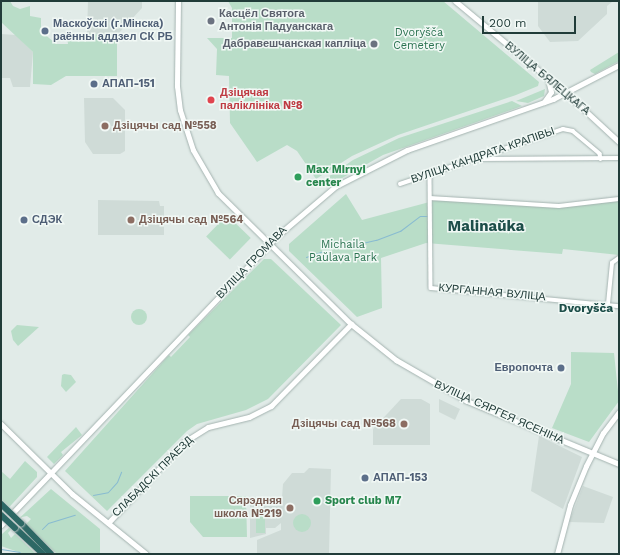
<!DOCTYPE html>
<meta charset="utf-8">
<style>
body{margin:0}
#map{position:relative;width:620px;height:555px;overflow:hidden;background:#e1ebe8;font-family:"Work Sans",sans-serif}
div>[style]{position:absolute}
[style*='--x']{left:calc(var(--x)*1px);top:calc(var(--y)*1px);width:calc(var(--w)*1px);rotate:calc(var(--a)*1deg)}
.built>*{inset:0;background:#cfdbd7}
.green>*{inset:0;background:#b9ddc8;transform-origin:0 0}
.round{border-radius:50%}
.stream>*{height:1px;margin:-0.5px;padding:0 0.5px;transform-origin:0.5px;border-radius:0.5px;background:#88bbd1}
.roads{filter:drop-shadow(0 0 1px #a4b3b0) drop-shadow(0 0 1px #a4b3b0)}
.street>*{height:3.5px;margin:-1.75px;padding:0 1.75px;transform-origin:1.75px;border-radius:1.75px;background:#fff}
.secondary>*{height:5px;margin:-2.5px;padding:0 2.5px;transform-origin:2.5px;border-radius:2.5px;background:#fff}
.highway>*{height:6px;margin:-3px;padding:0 3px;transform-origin:3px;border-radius:3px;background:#2d6865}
.bridges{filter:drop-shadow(0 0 1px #c1c8c8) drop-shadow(0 0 1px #c1c8c8)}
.highway-bridge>*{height:6px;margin:-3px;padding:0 3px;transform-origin:3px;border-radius:3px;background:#2d6865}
.dots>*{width:11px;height:11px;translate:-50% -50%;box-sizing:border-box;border:2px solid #f1f8f5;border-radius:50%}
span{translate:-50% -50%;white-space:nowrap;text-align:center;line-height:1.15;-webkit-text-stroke:3px #f1f8f5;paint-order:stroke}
.worship-label{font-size:11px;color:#5b616d;font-weight:700}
.left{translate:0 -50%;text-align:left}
.right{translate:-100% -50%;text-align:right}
.service-label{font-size:11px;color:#4e5e75;font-weight:700}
.park-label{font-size:11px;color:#2b7351}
.street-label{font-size:11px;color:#213c39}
.health-label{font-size:11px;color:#be3a42;font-weight:700}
.education-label{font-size:11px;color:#785e54;font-weight:700}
.leisure-label{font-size:11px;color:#27864d;font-weight:700}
.neighbourhood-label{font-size:12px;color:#1d4e49;font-weight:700}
.district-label{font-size:15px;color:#1d4e49;font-weight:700}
.frame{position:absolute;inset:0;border:2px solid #213c39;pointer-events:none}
.scale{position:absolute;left:482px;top:16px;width:94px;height:18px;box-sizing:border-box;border:2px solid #213c39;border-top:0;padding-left:5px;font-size:12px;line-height:14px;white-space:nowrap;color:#213c39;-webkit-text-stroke:3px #f1f8f5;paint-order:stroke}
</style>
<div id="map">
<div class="built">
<i style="clip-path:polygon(88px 1px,142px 1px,142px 8px,117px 35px,87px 34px)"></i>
<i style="clip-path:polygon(538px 1px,612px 1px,612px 2px,607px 6px,607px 14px,578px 41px,550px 42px,538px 26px)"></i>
<i style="clip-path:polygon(1px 34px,16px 35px,33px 52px,30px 87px,13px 87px,10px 78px,1px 78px)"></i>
<i style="clip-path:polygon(84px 98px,113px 98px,125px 110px,125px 151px,120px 154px,93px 154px,85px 142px)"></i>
<i style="clip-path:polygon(98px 200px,159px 201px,160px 206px,164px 206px,164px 235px,98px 235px)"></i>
<i style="clip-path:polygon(401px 399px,421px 399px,430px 404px,430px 445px,373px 445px,373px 429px)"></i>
<i style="clip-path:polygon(439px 399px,460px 409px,455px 420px,439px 412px)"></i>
<i style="clip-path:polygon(539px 436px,582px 457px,563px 509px,531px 491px)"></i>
<i style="clip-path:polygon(309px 468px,331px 469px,329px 554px,257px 554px,257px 540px,281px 530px,281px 523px,275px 528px,266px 528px,266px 534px,250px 538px,250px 498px,282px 498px,283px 484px,292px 473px,304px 473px)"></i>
<i style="clip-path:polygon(583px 486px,613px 497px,604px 523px,569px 522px)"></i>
</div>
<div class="green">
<i style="clip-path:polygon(1px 1px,10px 1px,13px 6px,20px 9px,30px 6px,30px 16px,41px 18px,41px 31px,56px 44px,68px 44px,67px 36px,76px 34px,117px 35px,117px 76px,66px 76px,51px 85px,33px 84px,33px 52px,1px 22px)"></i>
<i style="clip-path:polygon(220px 1px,443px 1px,539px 82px,538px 86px,516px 95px,398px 135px,352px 156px,316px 179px,297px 151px,287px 145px,257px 162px,230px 123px,229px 76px,216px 75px,217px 49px,207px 38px,232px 38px,232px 8px,228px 1px)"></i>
<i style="clip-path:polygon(619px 52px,619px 61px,595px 74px,591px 72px,590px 70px)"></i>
<i style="clip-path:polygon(545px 89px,544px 96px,528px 103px,516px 101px)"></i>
<i style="clip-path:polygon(512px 101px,522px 106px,383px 155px,335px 182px,325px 179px,353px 160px,399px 138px)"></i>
<i style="clip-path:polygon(346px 194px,362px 220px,437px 200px,557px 207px,619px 201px,619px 255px,563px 249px,562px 254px,426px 243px,381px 258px,382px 308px,357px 317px,289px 251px,289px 244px)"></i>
<i style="left:227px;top:215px;width:33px;height:30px;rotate:44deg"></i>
<i style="clip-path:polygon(264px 259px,271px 259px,341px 325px,268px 399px,246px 410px,197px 424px,187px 431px,107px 511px,65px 471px,169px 355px,171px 357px,190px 337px,188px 335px)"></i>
<i class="round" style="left:131px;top:309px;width:16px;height:16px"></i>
<i style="clip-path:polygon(17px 325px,39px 327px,18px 346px,13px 340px,11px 331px)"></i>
<i style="clip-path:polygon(571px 352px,614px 353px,619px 401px,589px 442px,552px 428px,571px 384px)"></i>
<i style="clip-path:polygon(64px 374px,71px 375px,76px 382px,66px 392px,61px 386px,62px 375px)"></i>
<i style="clip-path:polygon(76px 427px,82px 435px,61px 452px,63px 455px,54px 464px,47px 457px)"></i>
<i style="clip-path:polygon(25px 461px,37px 472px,37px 477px,1px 516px,1px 471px,10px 479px)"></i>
<i style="clip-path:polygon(51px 489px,100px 529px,100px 554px,57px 554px,26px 524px,31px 519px,27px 516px,22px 517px,8px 533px,11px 538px,15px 534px,36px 554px,24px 554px,1px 546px,1px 535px)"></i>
<i style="clip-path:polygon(190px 496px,246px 496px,247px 537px,203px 537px,190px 522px)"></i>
<i style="left:256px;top:509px;width:9px;height:24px"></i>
<i class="round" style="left:293px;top:514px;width:18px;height:18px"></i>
</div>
<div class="stream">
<i style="--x:336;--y:245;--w:9;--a:13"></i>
<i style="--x:345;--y:247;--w:32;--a:-13"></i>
<i style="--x:376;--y:240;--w:26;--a:-21"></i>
<i style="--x:400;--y:231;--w:25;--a:-37"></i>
<i style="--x:420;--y:216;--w:7;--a:0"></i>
<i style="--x:306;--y:257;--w:18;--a:-19"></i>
<i style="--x:93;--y:495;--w:15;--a:-11"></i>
<i style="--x:108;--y:492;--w:13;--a:-48"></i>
<i style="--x:117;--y:482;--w:11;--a:-68"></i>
<i style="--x:42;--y:529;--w:8;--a:-45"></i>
<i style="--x:48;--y:523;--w:28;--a:-17"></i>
<i style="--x:1;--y:549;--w:19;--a:9"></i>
</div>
<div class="roads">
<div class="street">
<i style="--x:480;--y:159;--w:139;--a:-0.4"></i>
<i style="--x:430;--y:174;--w:114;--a:89.5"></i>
<i style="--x:431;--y:288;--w:189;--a:5.5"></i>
<i style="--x:400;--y:184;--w:172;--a:-18.6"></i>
<i style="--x:563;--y:129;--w:10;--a:11"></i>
<i style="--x:573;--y:131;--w:35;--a:40"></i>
<i style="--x:600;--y:154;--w:5;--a:79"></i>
<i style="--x:430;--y:198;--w:129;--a:3.5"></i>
<i style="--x:559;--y:206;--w:60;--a:-6.7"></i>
<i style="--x:608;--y:304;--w:41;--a:-84.4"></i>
<i style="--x:612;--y:263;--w:9;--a:-36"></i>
</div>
<div class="secondary">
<i style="--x:178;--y:1;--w:85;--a:90.7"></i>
<i style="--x:177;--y:86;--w:24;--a:83"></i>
<i style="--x:180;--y:110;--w:42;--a:72"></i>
<i style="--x:193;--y:150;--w:50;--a:59.8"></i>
<i style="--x:218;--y:193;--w:187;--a:44.6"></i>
<i style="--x:351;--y:324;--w:58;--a:38.7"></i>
<i style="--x:396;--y:360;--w:82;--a:30"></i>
<i style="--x:467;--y:401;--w:165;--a:22.5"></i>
<i style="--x:455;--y:1;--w:144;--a:39.7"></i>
<i style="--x:566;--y:93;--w:72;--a:42.8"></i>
<i style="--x:544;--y:102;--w:12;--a:-55"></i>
<i style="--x:551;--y:92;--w:13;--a:-103"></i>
<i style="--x:1;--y:424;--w:100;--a:44.6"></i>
<i style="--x:72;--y:494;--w:95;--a:39"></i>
<i style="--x:108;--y:523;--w:111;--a:-46.8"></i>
<i style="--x:184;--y:442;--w:28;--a:-32"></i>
<i style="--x:208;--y:427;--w:42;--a:-13.7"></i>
<i style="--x:249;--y:417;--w:25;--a:-27"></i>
<i style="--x:271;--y:406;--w:115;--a:-45.7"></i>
<i style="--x:1;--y:525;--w:400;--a:-46.3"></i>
<i style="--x:277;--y:236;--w:77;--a:-40.3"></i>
<i style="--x:336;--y:186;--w:80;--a:-26.9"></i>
<i style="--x:407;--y:150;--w:155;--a:-19.3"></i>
<i style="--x:553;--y:99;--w:74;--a:-27.3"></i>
<i style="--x:557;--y:554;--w:51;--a:-75.1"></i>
<i style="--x:570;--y:505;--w:42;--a:-67.7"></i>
<i style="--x:586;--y:466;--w:37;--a:-63"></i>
<i style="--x:603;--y:433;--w:26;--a:-53"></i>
</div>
<div class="highway">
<i style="--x:21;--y:523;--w:43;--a:45.9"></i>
<i style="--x:15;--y:528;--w:38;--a:43"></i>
</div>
</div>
<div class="bridges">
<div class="highway-bridge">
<i style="--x:1;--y:504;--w:28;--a:44"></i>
<i style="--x:1;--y:515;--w:19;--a:43"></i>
</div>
</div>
<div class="dots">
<i style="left:211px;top:21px;background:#6b7280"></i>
<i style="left:45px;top:31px;background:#5c6f8a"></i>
<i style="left:374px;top:44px;background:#6b7280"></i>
<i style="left:94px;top:84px;background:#5c6f8a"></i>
<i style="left:211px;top:100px;background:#e0444e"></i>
<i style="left:105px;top:126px;background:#8d6e63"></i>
<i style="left:298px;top:177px;background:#2e9e5b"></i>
<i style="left:24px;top:220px;background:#5c6f8a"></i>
<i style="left:131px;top:220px;background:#8d6e63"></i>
<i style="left:561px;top:368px;background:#5c6f8a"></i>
<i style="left:404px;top:424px;background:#8d6e63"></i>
<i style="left:365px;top:478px;background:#5c6f8a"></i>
<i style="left:317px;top:501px;background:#2e9e5b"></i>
<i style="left:290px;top:508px;background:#8d6e63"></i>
</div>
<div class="worship-label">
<span class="left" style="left:219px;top:21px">Касцёл Святога<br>Антонія Падуанскага</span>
<span class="right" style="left:366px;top:44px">Дабравешчанская капліца</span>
</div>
<div class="service-label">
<span class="left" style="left:53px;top:31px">Маскоўскі (г.Мінска)<br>раённы аддзел СК РБ</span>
<span class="left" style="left:102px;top:84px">АПАП-151</span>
<span class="left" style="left:32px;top:220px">СДЭК</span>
<span class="right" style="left:553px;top:368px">Европочта</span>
<span class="left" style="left:373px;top:478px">АПАП-153</span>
</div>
<div class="park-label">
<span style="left:419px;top:40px">Dvoryšča<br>Cemetery</span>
<span style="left:343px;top:252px">Michaila<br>Paŭlava Park</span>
</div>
<div class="street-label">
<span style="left:547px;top:79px;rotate:40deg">ВУЛІЦА БЯЛЕЦКАГА</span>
<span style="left:483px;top:156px;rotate:-19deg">ВУЛІЦА КАНДРАТА КРАПІВЫ</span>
<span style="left:252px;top:263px;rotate:-46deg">ВУЛІЦА ГРОМАВА</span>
<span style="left:492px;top:293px;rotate:5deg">КУРГАННАЯ ВУЛІЦА</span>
<span style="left:499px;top:413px;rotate:24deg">ВУЛІЦА СЯРГЕЯ ЯСЕНІНА</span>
<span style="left:153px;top:477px;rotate:-45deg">СЛАБАДСКІ ПРАЕЗД</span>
</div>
<div class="health-label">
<span class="left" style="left:220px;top:100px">Дзіцячая<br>паліклініка №8</span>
</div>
<div class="education-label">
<span class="left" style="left:113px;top:126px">Дзіцячы сад №558</span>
<span class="left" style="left:139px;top:220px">Дзіцячы сад №564</span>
<span class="right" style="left:396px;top:424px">Дзіцячы сад №568</span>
<span class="right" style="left:282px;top:508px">Сярэдняя<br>школа №219</span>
</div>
<div class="leisure-label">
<span class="left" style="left:306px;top:177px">Max Mirnyi<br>center</span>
<span class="left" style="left:325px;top:501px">Sport club M7</span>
</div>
<div class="neighbourhood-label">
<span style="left:586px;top:309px">Dvoryšča</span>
</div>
<div class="district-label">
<span style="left:486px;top:227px">Malinaŭka</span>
</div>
<div class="frame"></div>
<div class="scale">200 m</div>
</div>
